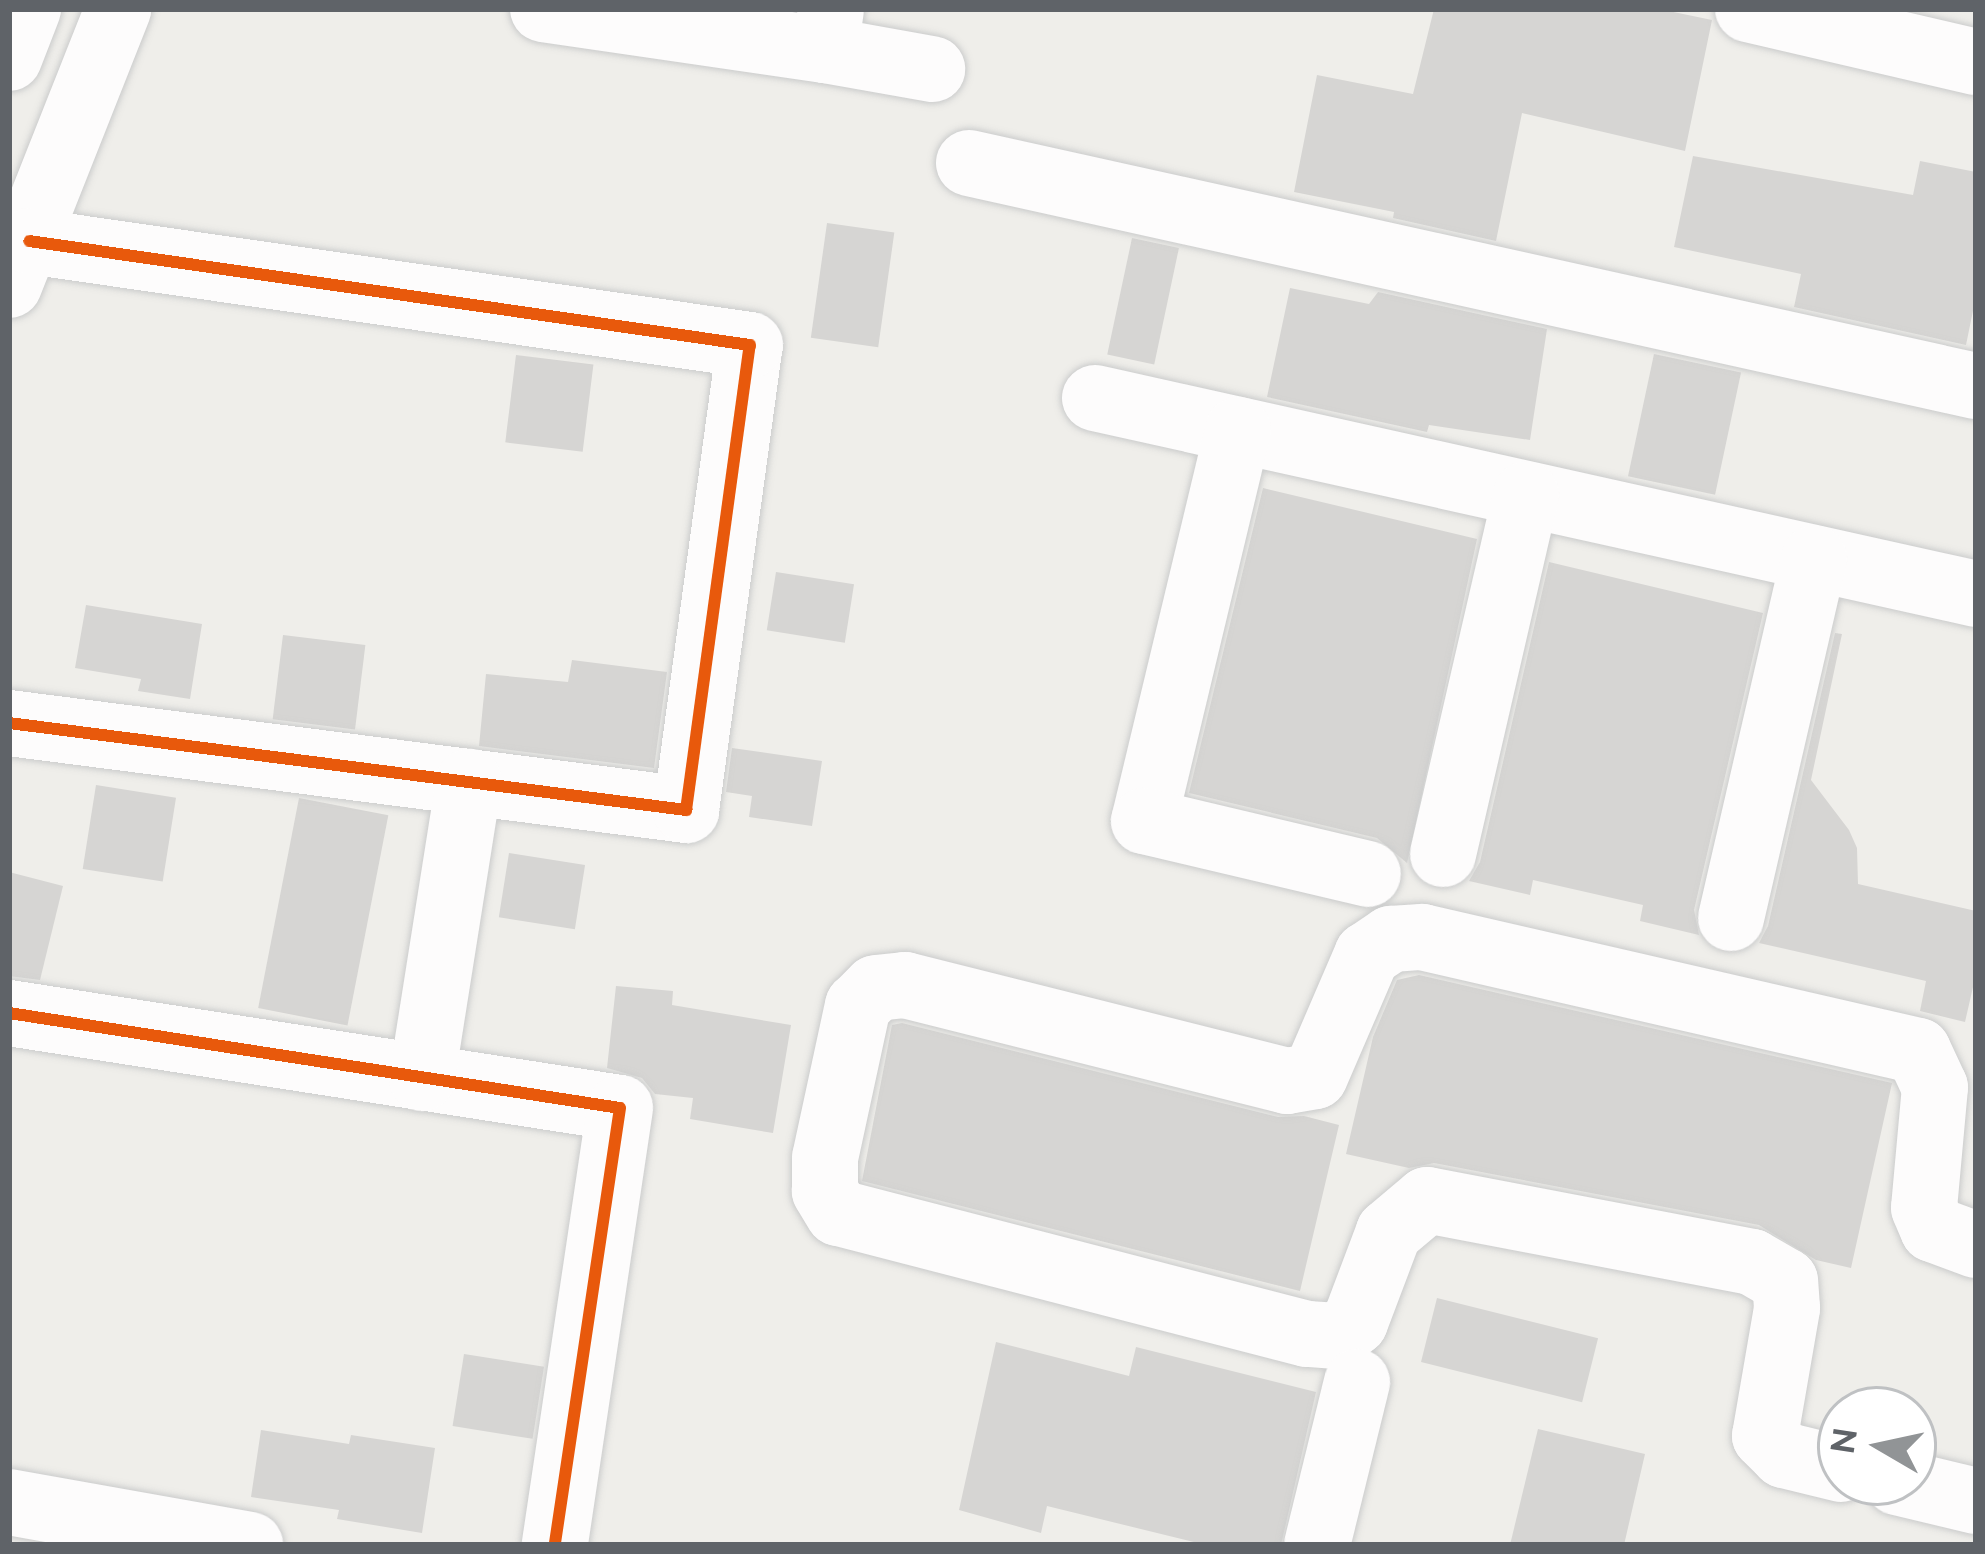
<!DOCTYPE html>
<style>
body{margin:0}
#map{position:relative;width:1985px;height:1554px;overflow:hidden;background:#efeeea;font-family:Raleway,sans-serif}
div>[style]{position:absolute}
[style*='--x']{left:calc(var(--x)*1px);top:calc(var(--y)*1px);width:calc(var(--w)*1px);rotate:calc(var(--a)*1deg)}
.building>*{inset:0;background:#d6d5d3;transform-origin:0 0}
.roads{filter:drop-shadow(0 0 3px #cbcccc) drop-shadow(0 0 3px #cbcccc)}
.minor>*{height:66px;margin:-33px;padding:0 33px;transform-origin:33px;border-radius:33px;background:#fdfcfc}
.cycleway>*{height:12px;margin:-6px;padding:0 6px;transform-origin:6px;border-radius:6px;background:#e8590c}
span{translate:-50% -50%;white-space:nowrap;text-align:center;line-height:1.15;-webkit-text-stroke:9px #fff;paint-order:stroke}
.frame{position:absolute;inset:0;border:12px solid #5f6368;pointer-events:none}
.north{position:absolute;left:1817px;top:1386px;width:120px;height:120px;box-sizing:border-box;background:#fff;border:3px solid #bfc1c3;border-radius:50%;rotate:279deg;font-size:33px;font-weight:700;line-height:48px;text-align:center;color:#5f6368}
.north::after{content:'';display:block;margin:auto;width:42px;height:54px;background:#919496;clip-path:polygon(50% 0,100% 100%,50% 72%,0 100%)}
</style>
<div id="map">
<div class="building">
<i style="clip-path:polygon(1434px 9px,1659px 9px,1712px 20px,1685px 151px,1522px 113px,1496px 241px,1393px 218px,1394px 212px,1294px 192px,1317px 75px,1413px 94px)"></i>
<i style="clip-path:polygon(1693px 156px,1913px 195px,1920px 161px,1976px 172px,1976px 296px,1966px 345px,1794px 307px,1801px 274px,1674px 247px)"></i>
<i style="left:827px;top:223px;width:68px;height:116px;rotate:8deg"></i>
<i style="left:1132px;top:238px;width:48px;height:119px;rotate:12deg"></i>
<i style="clip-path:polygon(1290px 288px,1369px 304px,1378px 292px,1547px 329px,1530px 440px,1429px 425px,1427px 432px,1267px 397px)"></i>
<i style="left:1654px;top:354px;width:89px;height:125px;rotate:12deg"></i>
<i style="left:516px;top:355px;width:78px;height:88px;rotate:7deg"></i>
<i style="clip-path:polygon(1263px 488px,1477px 539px,1407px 863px,1377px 838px,1189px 793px)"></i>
<i style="clip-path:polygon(1549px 562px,1763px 613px,1694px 910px,1699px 935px,1640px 921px,1643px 905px,1533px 880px,1530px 895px,1469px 881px,1480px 862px)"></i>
<i style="left:776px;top:572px;width:79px;height:59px;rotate:9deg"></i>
<i style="clip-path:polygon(86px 605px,202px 624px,190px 699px,138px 691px,141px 679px,75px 668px)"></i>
<i style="clip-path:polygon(1835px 633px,1842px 634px,1811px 780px,1849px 830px,1857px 848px,1858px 884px,1976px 911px,1976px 974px,1965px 1022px,1920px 1011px,1926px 981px,1759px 943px,1768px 926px)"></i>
<i style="left:283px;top:635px;width:83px;height:85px;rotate:7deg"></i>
<i style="clip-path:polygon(572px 660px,667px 672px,654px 768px,479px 746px,486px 674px,568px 682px)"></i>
<i style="clip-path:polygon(732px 748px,822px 761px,812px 826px,749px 817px,752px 796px,726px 792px)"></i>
<i style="left:96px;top:785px;width:81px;height:85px;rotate:9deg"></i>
<i style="left:299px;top:798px;width:91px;height:214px;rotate:11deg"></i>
<i style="left:509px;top:853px;width:77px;height:65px;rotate:9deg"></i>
<i style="clip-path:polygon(9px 872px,63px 886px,40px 980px,9px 976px)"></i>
<i style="clip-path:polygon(1419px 975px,1892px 1083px,1851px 1268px,1816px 1260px,1759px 1225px,1434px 1163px,1409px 1168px,1346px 1154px,1373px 1037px,1397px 980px)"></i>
<i style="clip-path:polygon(616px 986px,673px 991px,672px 1005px,791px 1025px,773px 1133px,690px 1119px,693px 1098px,655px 1094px,642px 1078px,607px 1068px)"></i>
<i style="clip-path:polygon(902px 1023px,1278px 1117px,1304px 1116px,1339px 1125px,1300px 1291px,862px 1181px,892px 1025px)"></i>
<i style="left:1437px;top:1298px;width:166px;height:66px;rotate:14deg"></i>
<i style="clip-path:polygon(996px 1342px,1129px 1376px,1136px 1347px,1316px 1392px,1281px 1545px,1206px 1545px,1047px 1506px,1041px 1533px,959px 1510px)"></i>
<i style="left:464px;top:1354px;width:81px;height:73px;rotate:9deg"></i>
<i style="clip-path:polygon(1538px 1429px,1645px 1454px,1624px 1545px,1510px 1545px)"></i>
<i style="clip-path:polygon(261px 1430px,349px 1444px,351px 1435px,435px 1448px,422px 1533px,337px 1519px,339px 1510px,251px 1497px)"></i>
</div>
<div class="roads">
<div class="minor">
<i style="--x:543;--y:9;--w:285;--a:8.3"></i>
<i style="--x:825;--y:50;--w:41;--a:-81.7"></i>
<i style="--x:1748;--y:9;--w:234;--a:13.1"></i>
<i style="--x:825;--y:50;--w:109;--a:10.1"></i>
<i style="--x:9;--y:58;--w:53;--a:-68.8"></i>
<i style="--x:969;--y:163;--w:1031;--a:12.49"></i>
<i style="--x:9;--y:285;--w:297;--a:-68.4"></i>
<i style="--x:1095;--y:398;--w:903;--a:12.54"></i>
<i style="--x:1238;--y:430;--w:402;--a:103.5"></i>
<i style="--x:1144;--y:821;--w:230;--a:13.3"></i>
<i style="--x:9;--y:723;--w:683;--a:7.32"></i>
<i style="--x:686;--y:810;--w:469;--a:-82.2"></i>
<i style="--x:750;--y:345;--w:728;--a:-171.79"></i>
<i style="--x:1443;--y:854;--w:369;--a:-77"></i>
<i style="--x:1731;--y:918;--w:369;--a:-77"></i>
<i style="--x:9;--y:1013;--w:618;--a:8.84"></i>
<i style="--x:620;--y:1108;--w:442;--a:98.5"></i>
<i style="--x:422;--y:1078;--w:300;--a:-81"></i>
<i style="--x:1841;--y:1469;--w:59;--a:-166.2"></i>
<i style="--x:1784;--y:1455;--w:27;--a:-135"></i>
<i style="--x:1765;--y:1436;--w:130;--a:-80.2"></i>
<i style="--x:1787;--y:1308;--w:27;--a:-94"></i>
<i style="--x:1785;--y:1281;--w:38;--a:-150"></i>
<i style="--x:1752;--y:1262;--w:331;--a:-169.2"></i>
<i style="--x:1427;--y:1200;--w:50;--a:139.9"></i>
<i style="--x:1389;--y:1232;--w:96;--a:110.7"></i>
<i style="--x:1355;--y:1322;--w:23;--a:142"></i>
<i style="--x:1337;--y:1336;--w:30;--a:-176"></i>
<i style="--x:1307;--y:1334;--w:484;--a:-165.5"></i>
<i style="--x:838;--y:1213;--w:26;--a:-121"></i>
<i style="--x:825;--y:1191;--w:33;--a:-90"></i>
<i style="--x:825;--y:1158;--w:156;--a:-77.8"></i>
<i style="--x:858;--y:1006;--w:25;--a:-45"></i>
<i style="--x:876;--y:988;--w:29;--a:-6"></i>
<i style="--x:905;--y:985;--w:394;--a:14.1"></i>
<i style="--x:1287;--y:1081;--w:28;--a:-10"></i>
<i style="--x:1315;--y:1076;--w:132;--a:-66.7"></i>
<i style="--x:1367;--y:955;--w:29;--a:-34"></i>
<i style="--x:1391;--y:939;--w:31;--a:-4"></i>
<i style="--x:1422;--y:937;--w:509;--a:12.94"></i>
<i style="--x:1918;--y:1051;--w:40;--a:65"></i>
<i style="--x:1935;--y:1087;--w:121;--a:95.2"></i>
<i style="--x:1924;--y:1208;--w:23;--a:67"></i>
<i style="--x:1933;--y:1229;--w:46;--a:20.4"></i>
<i style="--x:1897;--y:1482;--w:81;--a:13.5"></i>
<i style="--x:9;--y:1502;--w:245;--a:10.1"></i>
<i style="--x:1317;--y:1545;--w:168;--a:-76.2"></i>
</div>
</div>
<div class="cycleway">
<i style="--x:9;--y:723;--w:683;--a:7.32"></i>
<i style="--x:686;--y:810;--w:469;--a:-82.2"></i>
<i style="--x:750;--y:345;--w:728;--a:-171.79"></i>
<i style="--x:9;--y:1013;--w:618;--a:8.84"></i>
<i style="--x:620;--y:1108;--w:442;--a:98.5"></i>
</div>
<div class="frame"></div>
<div class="north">N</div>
</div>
